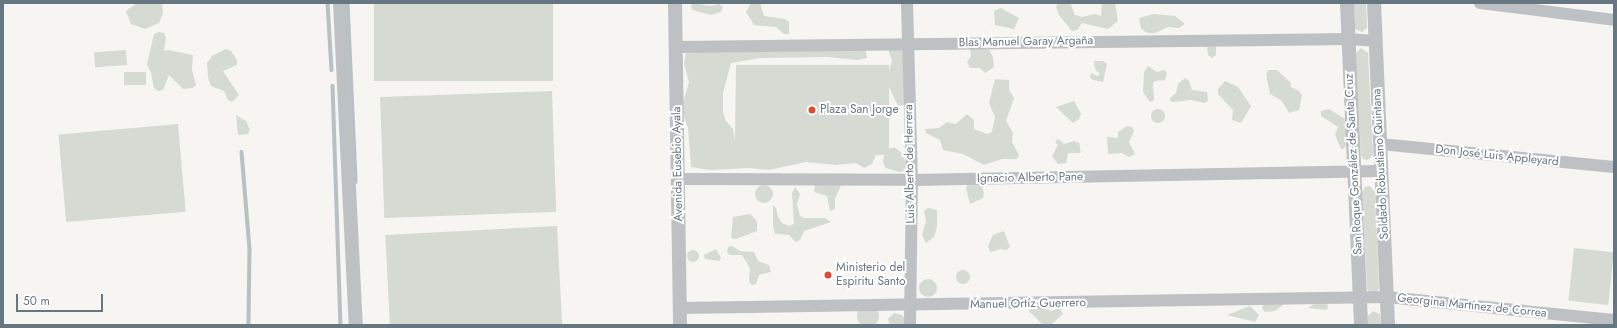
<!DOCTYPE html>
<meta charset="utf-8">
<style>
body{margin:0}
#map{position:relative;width:1617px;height:328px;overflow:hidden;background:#f6f5f2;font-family:Jost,sans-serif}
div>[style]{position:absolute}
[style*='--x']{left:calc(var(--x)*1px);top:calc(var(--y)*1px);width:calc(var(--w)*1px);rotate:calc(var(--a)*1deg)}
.green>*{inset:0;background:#d5dad2;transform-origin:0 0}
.round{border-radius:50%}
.stream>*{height:3.5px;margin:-1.75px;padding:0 1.75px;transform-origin:1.75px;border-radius:1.75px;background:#b5c1c4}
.minor>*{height:12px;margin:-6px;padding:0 6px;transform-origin:6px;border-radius:6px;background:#bdc1c4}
.tertiary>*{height:14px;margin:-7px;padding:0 7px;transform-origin:7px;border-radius:7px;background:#bdc1c4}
.dots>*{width:11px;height:11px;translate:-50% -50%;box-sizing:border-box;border:2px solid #fff;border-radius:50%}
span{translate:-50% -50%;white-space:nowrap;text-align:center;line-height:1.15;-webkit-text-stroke:4px #fff;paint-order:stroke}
.street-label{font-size:12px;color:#677781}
.poi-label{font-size:12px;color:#677781}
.left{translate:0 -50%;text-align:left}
.frame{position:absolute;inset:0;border:4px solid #677781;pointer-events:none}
.scale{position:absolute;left:16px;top:294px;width:87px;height:18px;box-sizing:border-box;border:2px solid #677781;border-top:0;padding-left:5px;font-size:12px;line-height:14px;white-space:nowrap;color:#677781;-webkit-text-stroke:3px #fff;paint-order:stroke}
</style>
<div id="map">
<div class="green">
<i style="clip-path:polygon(137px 3px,162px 3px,163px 13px,159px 23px,145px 29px,131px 24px,126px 11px)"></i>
<i style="left:374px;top:3px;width:179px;height:78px"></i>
<i style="clip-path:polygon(695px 3px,710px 6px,719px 4px,723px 7px,721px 12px,711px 15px,692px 10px,691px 5px)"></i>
<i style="clip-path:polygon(751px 3px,760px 3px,764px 16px,785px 19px,789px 22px,789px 34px,784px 34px,776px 27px,754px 25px,746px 12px)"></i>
<i style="clip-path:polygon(1058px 3px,1070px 3px,1075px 15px,1082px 17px,1095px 14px,1101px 16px,1102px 3px,1115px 3px,1118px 21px,1108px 29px,1082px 23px,1077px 30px,1072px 31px,1059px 15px,1056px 7px)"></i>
<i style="clip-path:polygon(1354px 3px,1366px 3px,1367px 28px,1362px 32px,1355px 29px)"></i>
<i style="clip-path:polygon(1001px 8px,1019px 18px,1014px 29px,995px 25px,994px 11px)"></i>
<i style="clip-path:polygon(1154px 14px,1175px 16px,1185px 24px,1179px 28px,1168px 27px,1155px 33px,1148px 33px,1141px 29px,1139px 18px)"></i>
<i style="clip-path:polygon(159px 32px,164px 33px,166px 38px,164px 51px,168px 50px,193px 55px,192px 70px,196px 85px,193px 88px,183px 89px,169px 75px,163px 90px,158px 91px,154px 88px,151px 73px,147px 64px,154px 34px)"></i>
<i style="clip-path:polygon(886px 43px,902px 46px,908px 104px,898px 106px,889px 87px,889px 149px,894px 147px,902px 153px,907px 167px,904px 171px,900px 172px,886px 168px,883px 162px,884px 155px,876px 155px,872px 164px,864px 168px,856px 163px,836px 165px,806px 162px,769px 170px,750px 168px,710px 170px,691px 167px,688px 128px,681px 109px,689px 82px,684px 64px,687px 46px,865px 48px,867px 58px,857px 60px,828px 57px,760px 58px,731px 63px,723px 93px,723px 112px,726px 121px,733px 129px,735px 141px,736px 65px,889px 65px,889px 71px,892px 61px)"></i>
<i style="clip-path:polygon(987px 45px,993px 57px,994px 67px,985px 73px,980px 68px,970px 68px,967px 62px,971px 56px,970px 49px)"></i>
<i style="clip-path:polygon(1207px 45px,1216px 46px,1216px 55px,1212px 58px,1208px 55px)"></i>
<i style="clip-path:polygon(1361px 48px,1368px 53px,1373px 155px,1368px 160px,1363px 159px,1361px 155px,1356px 53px)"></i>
<i style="clip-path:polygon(226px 49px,231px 51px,237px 60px,237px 65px,223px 71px,239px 95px,232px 102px,228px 100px,224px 91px,211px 86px,208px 77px,207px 63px,212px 56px)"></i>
<i style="left:126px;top:50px;width:15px;height:32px;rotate:86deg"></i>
<i style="clip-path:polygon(1094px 61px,1103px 61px,1107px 64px,1103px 82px,1093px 80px,1090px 77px,1091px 73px,1097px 76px,1100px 74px,1095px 69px)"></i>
<i style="clip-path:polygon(1148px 66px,1157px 72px,1164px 70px,1167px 73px,1165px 80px,1155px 81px,1153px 84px,1154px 100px,1150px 102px,1143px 92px,1144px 72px)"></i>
<i style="clip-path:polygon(1268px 70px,1277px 70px,1290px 82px,1291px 87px,1299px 91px,1302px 95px,1299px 110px,1289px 113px,1282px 101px,1270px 94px,1266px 74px)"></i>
<i style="left:124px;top:72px;width:22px;height:13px"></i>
<i style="clip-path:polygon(1185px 78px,1189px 81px,1192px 90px,1207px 92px,1208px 101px,1204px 103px,1191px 100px,1172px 102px,1169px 99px,1176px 93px,1178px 84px)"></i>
<i style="clip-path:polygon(995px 79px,1009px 80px,1009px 90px,1014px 98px,1006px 121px,1013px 133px,1012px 142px,1019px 155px,1017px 159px,1002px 159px,984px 165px,963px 154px,943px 150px,940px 140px,926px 133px,925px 129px,939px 128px,947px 122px,956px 124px,967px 114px,974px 120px,974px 129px,987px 134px,992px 132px,995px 117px,989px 103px)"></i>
<i style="clip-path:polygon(1225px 81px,1238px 87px,1251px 106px,1241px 123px,1232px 120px,1233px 110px,1218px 94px,1218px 89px)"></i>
<i style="left:552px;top:91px;width:121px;height:172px;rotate:88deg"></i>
<i style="clip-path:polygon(1074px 101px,1081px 114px,1079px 119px,1073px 123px,1056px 107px)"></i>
<i class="round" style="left:1151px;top:109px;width:14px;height:14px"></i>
<i style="clip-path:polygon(1329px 109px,1345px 119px,1347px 145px,1343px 149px,1341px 149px,1335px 135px,1338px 127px,1321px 116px,1321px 111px)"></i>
<i style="clip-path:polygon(236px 115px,246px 121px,250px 130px,248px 134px,238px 135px)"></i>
<i style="left:178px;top:124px;width:88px;height:120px;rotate:85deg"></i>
<i style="clip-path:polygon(1127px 126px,1132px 127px,1134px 131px,1129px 142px,1135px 154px,1129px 157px,1122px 153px,1108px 154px,1107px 137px,1118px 138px,1118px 132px)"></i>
<i style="clip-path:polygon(1058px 139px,1064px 144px,1074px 141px,1079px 143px,1081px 153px,1068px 153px,1066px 163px,1058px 164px,1052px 156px,1058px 145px,1055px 142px)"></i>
<i style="clip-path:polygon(969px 181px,981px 182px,984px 193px,983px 198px,970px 204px,966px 188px)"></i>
<i style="clip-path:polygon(842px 183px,835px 199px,835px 209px,830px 211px,827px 196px,814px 192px,815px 184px)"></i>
<i class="round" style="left:755px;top:185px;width:18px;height:18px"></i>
<i style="clip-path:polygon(1370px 186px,1375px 192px,1379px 288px,1377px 292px,1369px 292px,1367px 289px,1362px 192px,1365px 187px)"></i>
<i style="clip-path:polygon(795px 187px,800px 194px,797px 204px,800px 216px,804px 218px,825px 218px,831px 222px,804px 231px,800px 240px,796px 242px,789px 235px,775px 234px,773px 226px,773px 205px,776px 208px,778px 217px,782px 223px,789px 226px,794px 224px,792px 193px)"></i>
<i style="clip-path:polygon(928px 208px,937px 210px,937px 227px,934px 237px,926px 243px,922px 235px,926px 221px,924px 211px)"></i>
<i style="clip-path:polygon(750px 214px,757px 221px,757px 231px,736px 239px,731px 238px,733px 217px)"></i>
<i style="left:557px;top:226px;width:99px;height:172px;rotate:87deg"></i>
<i style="clip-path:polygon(1004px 231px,1010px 247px,1006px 250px,1001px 249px,990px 252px,988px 246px,993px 235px)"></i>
<i style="clip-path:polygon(732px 246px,740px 251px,754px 252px,758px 261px,769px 265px,771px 272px,759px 275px,756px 284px,752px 285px,749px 281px,750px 268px,742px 255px,730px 255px,727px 252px,728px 247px)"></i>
<i style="left:1574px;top:248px;width:40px;height:53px;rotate:6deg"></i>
<i style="clip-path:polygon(716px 249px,721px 258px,719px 261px,705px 259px,704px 255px)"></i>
<i class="round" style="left:687px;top:250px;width:12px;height:12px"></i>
<i class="round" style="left:956px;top:270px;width:14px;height:14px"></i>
<i class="round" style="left:919px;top:279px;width:18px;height:18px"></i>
<i style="clip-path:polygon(1265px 300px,1283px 303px,1283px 305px,1275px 311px,1265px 312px,1262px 308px)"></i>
<i style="clip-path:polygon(1319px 301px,1328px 305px,1327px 310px,1308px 308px)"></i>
<i class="round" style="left:857px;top:305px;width:22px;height:22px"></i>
<i style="clip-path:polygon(1250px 306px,1259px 315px,1255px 322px,1227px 315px)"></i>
<i style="clip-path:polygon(1041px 307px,1051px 311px,1060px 308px,1063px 314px,1051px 325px,1042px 324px,1028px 310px)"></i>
<i style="clip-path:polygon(1373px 311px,1380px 314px,1381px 325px,1368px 325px,1368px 316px)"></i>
<i style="clip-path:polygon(894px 313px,902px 315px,909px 325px,890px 325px,888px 319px)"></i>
</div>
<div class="stream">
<i style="--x:328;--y:3;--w:67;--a:86.6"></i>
<i style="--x:348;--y:3;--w:179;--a:87.4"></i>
<i style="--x:333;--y:86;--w:239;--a:88.1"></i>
<i style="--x:242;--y:152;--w:98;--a:85.3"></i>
<i style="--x:250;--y:250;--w:75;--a:90.8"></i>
</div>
<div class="minor">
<i style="--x:907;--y:3;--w:177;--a:88.4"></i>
<i style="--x:912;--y:180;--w:145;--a:90.8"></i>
<i style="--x:1480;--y:3;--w:135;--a:7.2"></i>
<i style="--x:677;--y:47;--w:671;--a:-0.68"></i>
<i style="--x:1348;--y:39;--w:27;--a:4"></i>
<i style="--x:1380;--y:144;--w:235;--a:5.6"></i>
<i style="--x:679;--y:179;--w:233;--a:0.2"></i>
<i style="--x:912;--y:180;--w:469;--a:-1.1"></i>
<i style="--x:680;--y:308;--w:707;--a:-0.89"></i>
<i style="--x:1387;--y:297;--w:228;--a:5.8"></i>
</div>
<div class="tertiary">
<i style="--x:340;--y:3;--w:322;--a:87.2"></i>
<i style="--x:675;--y:3;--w:322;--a:89.1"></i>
<i style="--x:1347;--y:3;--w:322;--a:87.5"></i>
<i style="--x:1374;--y:3;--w:322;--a:87.5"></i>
</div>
<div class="dots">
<i style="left:812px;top:110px;background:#d64f32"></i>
<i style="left:828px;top:275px;background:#d64f32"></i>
</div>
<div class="street-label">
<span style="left:1026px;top:42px;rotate:-1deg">Blas Manuel Garay Argaña</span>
<span style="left:1497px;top:156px;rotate:6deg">Don José Luis Appleyard</span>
<span style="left:678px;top:164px;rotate:-91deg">Avenida Eusebio Ayala</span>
<span style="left:910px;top:164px;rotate:-91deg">Luis Alberto de Herrera</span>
<span style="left:1354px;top:164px;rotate:-93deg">San Roque González de Santa Cruz</span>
<span style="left:1381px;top:164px;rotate:-93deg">Soldado Robustiano Quintana</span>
<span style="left:1030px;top:178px;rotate:-1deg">Ignacio Alberto Pane</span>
<span style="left:1028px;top:304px;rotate:-1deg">Manuel Ortíz Guerrero</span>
<span style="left:1472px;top:306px;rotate:6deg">Georgina Martínez de Correa</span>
</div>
<div class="poi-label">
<span class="left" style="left:820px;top:110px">Plaza San Jorge</span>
<span class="left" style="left:836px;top:275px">Ministerio del<br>Espiritu Santo</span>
</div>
<div class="frame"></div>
<div class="scale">50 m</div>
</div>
